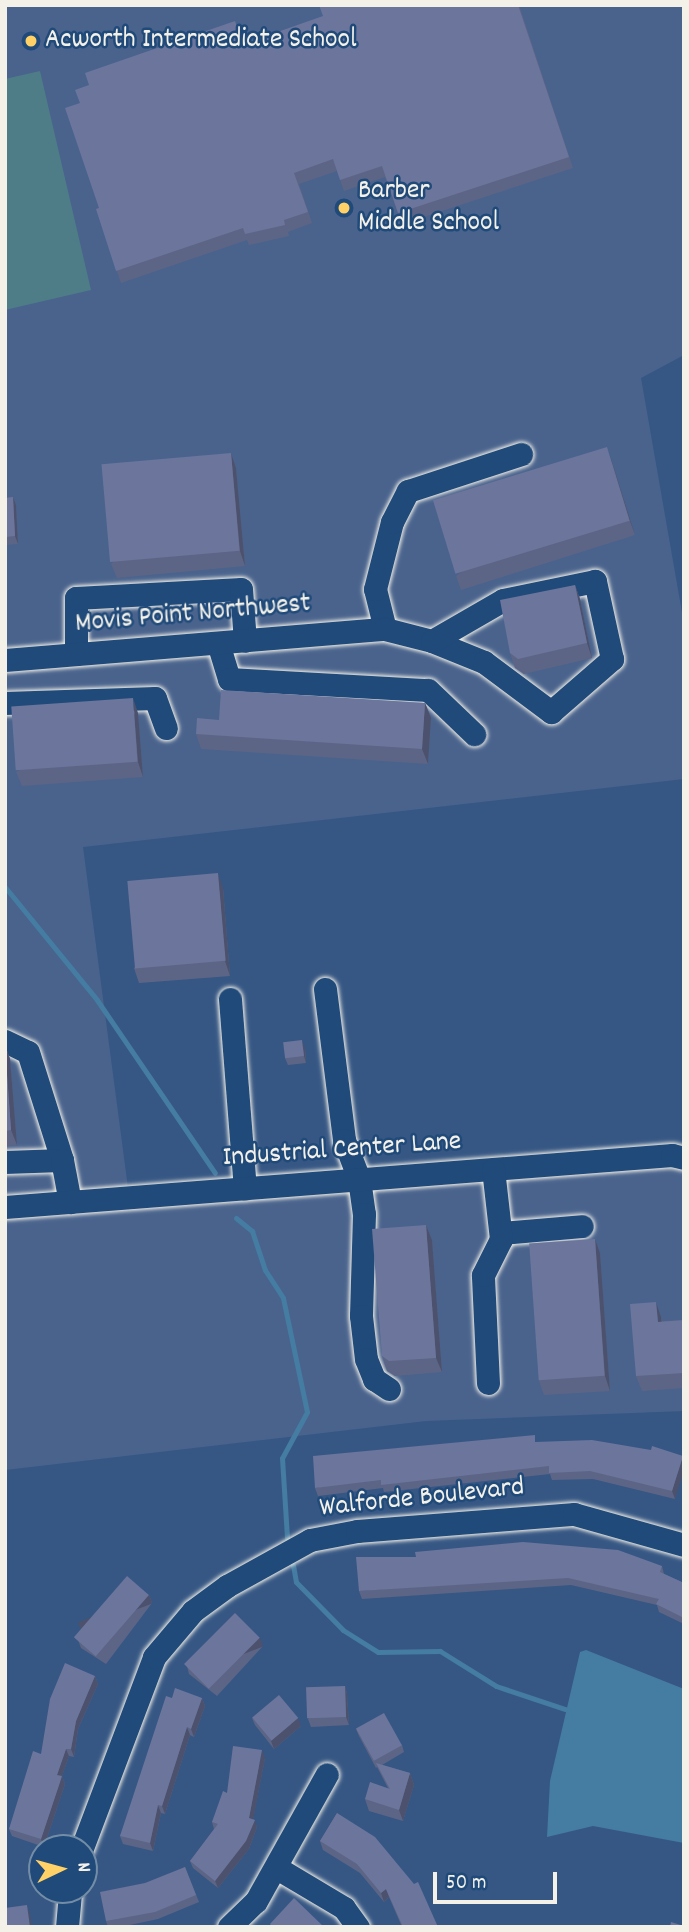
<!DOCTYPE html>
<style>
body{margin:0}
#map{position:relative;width:689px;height:1932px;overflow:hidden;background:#365784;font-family:Dekko,sans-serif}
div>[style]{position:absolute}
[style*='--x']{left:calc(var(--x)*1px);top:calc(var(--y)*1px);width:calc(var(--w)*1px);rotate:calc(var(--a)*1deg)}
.built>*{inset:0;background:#49638d}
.green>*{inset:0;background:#4e7d87}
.water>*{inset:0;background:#457ca2}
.stream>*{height:5px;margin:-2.5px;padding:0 2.5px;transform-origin:2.5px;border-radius:2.5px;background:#457ca2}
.roads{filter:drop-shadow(0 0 2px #f4f1e8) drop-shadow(0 0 2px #f4f1e8)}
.minor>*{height:23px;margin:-11.5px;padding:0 11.5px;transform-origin:11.5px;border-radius:11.5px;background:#1f4a7a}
.wall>*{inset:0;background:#5d6586}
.shaded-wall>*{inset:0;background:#4c526d;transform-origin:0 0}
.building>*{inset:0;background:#6c759c;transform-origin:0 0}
.dots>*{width:19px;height:19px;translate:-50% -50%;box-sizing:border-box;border:4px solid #1f4a7a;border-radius:50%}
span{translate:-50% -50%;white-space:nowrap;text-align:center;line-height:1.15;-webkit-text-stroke:5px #1f4a7a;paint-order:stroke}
.poi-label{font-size:28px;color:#f4f1e8}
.left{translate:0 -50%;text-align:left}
.street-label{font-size:28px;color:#f4f1e8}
.frame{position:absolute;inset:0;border:7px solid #f4f1e8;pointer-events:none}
.north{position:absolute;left:28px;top:1834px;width:70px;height:70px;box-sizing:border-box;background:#1f4a7a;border:2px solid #748da6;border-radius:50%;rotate:85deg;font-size:19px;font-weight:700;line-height:28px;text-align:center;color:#f4f1e8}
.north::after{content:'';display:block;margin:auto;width:24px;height:32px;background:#ffd166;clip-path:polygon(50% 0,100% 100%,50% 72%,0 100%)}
.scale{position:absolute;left:433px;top:1872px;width:124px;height:32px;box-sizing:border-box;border:4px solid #f4f1e8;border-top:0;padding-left:9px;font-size:21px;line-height:24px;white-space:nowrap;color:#f4f1e8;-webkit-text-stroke:5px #1f4a7a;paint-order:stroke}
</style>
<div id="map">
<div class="built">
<i style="clip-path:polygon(5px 5px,684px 5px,684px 355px,641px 378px,684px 624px,684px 779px,83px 847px,128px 1188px,684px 1163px,684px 1411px,426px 1421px,5px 1470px)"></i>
</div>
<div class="green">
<i style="clip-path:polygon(40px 71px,91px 290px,5px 310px,5px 79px)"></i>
</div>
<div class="water">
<i style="clip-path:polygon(586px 1650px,684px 1689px,684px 1843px,593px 1826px,547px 1837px,550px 1781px,580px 1652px)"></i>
</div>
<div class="stream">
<i style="--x:5;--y:887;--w:146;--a:50.8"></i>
<i style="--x:97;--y:1000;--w:209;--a:55.7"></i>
<i style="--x:236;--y:1218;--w:21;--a:39"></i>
<i style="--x:252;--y:1231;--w:41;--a:71.6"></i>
<i style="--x:265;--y:1270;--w:33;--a:57"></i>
<i style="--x:283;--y:1298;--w:116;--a:78.1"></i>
<i style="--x:307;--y:1412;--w:52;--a:118.5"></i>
<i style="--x:282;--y:1458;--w:80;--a:86.4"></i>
<i style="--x:293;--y:1565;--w:17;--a:80"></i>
<i style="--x:296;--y:1582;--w:67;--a:45.6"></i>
<i style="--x:343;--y:1630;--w:41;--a:32.2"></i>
<i style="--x:378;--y:1652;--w:62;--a:-0.9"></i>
<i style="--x:440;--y:1651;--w:66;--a:32"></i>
<i style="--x:496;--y:1686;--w:73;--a:18.4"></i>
</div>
<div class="roads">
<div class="minor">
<i style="--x:385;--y:629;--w:41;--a:-104"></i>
<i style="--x:375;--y:589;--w:69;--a:-75.8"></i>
<i style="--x:392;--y:522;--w:35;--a:-63"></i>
<i style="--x:408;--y:491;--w:119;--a:-18.1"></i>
<i style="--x:218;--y:643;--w:38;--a:73"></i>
<i style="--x:229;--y:679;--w:199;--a:3.2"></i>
<i style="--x:428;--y:690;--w:64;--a:43.7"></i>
<i style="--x:76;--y:654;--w:56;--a:-90"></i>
<i style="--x:76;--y:598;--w:165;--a:-3.1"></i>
<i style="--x:241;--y:589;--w:52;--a:85.6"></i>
<i style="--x:5;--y:660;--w:381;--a:-4.7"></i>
<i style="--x:385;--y:629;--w:49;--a:14.3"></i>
<i style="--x:432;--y:641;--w:56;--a:22"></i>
<i style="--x:484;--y:662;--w:84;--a:36.7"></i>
<i style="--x:551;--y:712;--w:81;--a:-41"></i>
<i style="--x:612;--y:659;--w:80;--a:-102.3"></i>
<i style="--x:595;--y:581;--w:94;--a:168.3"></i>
<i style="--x:503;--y:600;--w:82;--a:150"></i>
<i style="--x:5;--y:703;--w:150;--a:-1.9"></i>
<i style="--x:155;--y:698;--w:32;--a:70"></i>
<i style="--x:325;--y:989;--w:152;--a:82.8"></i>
<i style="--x:344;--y:1140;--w:42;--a:69"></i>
<i style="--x:359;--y:1179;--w:35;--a:82"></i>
<i style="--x:364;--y:1214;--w:102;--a:91.7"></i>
<i style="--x:361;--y:1316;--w:43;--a:83.4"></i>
<i style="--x:366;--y:1359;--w:22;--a:68"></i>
<i style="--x:374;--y:1379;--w:18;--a:34"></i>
<i style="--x:230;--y:999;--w:190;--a:85.5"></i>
<i style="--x:5;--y:1041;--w:25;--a:26"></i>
<i style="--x:28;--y:1052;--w:113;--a:72.5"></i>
<i style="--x:5;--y:1162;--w:57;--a:-2"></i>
<i style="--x:62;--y:1160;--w:43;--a:79.2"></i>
<i style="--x:5;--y:1207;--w:669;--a:-4.46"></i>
<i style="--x:672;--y:1155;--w:12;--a:14"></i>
<i style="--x:501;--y:1233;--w:81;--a:-4.9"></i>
<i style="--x:488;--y:1383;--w:108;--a:-92.7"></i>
<i style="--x:483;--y:1275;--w:40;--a:-63.4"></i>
<i style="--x:501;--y:1239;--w:70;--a:-96.5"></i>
<i style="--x:82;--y:1848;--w:204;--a:-69.3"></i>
<i style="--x:154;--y:1657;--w:60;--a:-49.7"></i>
<i style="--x:193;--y:1611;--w:42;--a:-36.3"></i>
<i style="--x:227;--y:1586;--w:95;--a:-29"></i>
<i style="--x:310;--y:1540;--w:48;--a:-10.8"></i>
<i style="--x:357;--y:1531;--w:218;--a:-4.5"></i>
<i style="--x:574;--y:1514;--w:114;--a:15.7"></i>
<i style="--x:277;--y:1868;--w:78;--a:30.8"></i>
<i style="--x:344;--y:1908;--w:24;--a:54"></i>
<i style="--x:67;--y:1927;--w:37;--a:-85"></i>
<i style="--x:229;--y:1927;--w:37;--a:-44"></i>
<i style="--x:256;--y:1901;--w:145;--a:-60.8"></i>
</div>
</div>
<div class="wall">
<i style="clip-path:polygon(519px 5px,573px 168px,402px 224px,385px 177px,344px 191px,337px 171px,299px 184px,312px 223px,288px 232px,289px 236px,249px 245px,247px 240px,121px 283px,96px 209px,99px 208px,80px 103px,89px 85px,243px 44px)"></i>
<i style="clip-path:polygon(231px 453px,236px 468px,245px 566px,117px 578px,111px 564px)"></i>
<i style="clip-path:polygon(612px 462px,635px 535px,461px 590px,456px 576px)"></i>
<i style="clip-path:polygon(13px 497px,16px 505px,18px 544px,5px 545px,5px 498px)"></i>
<i style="clip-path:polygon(575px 585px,580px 599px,592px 658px,524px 674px,515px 668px,510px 653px)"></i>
<i style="clip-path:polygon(425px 703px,431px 718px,428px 764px,201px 749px,196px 734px,219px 720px)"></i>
<i style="clip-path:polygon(138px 713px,143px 777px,22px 786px,16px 772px)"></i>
<i style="clip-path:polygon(223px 888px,230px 976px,139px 983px,134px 968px)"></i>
<i style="clip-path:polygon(5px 1045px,10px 1059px,17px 1145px,5px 1146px)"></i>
<i style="clip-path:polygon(305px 1048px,306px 1063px,288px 1065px,285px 1058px)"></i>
<i style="clip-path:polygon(426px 1225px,432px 1240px,442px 1372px,395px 1376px,387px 1371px,382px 1356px)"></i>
<i style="clip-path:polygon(595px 1239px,600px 1253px,610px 1391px,544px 1395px,539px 1381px)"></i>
<i style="clip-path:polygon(661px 1317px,662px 1321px,684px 1320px,684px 1388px,642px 1391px,636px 1376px)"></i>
<i style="clip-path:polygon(538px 1442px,683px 1456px,675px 1499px,593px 1479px,552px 1480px,550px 1474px,384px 1492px,383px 1488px,318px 1496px,315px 1488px)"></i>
<i style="clip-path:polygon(662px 1566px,664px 1574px,684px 1583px,684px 1624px,659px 1612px,657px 1605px,571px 1585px,362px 1599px,359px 1591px)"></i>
<i style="clip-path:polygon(149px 1595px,152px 1603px,106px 1664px,81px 1648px,78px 1640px)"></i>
<i style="clip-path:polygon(263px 1646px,217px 1696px,189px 1674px,187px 1666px)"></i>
<i style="clip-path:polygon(95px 1676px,98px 1684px,78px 1729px,74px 1757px,69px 1756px,62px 1776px,65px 1784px,44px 1847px,12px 1836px,9px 1829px,41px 1754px)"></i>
<i style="clip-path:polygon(345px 1686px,347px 1694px,349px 1725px,311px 1727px,308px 1719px)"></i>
<i style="clip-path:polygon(172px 1698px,202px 1698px,205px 1706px,194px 1737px,190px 1735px,165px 1814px,161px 1813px,153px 1851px,123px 1844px,120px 1836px)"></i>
<i style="clip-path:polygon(252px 1718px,301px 1726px,274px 1749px,255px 1725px)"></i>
<i style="clip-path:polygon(356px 1729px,402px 1745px,404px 1752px,382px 1765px,410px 1773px,414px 1785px,403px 1821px,369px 1811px,365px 1799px,388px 1788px,377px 1767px,376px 1768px,359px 1736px)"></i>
<i style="clip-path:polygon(265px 1758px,253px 1819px,257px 1827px,249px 1849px,218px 1888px,193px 1868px,190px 1861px,214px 1829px,212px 1822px,227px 1793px)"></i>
<i style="clip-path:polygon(337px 1813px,438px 1927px,402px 1927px,389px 1897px,384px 1902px,360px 1873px,323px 1850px,320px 1841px)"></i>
<i style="clip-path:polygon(185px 1867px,199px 1902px,158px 1919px,120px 1927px,108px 1927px,106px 1921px)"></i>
</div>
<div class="shaded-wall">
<i style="clip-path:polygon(607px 447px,612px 462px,635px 535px,630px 521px)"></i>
<i style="clip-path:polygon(231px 453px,236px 468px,245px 566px,240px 551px)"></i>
<i style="clip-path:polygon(13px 497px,16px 505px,18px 544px,15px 536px)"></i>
<i style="clip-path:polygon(575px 585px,580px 599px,592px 658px,587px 643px)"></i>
<i style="clip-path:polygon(133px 698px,138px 713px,143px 777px,138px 762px)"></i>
<i style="clip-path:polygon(425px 703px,431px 718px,428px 764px,422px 749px)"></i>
<i style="clip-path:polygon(218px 873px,223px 888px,230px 976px,225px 961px)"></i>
<i style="clip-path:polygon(302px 1040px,305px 1048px,306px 1063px,304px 1056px)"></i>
<i style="clip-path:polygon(5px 1045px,10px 1059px,17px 1145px,11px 1130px)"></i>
<i style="clip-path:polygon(426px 1225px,432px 1240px,442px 1372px,436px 1358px)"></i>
<i style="clip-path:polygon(595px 1239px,600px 1253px,610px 1391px,605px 1376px)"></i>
<i style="clip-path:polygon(656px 1302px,661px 1317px,663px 1336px,658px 1322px)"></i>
<i style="clip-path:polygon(683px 1456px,684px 1471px,675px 1499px,672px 1491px)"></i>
<i style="left:149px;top:1595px;width:9px;height:76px;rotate:69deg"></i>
<i style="left:260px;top:1638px;width:9px;height:68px;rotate:69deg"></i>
<i style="clip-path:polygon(95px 1676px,98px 1684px,78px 1729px,74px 1757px,71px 1749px,76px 1721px)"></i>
<i style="clip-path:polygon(345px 1686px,347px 1694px,349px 1725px,346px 1717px)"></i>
<i style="clip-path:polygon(202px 1698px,205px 1706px,194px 1737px,191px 1729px)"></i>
<i style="clip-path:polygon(298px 1718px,301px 1726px,274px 1749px,271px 1741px)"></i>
<i style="clip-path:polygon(187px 1727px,190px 1735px,165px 1814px,162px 1806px)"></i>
<i style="clip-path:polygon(66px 1749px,69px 1756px,60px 1782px,57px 1775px)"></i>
<i style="clip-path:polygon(262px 1750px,265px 1758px,252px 1826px,249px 1818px)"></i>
<i style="clip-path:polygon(410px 1773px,414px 1785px,403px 1821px,399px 1810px)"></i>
<i style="clip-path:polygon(62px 1776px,65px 1784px,44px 1847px,41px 1839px)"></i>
<i style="clip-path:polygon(158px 1805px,161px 1813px,153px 1851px,150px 1843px)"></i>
<i style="clip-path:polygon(255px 1820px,257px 1827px,249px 1849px,218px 1888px,215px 1881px)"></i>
<i style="clip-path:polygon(386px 1889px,389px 1897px,384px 1902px,381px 1893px)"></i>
<i style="clip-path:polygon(27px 1905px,30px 1914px,32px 1927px,30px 1927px)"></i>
</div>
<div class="building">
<i style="clip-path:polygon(319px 5px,518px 5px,569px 157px,398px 213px,382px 166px,340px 180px,333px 159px,294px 173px,308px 212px,284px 220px,285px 225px,245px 234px,243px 228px,116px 271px,96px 209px,99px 208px,65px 108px,80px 103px,75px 90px,89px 85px,85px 73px,235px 21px,243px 44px,323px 16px)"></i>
<i style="left:607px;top:447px;width:77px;height:182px;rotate:73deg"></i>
<i style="left:231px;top:453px;width:98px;height:130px;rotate:85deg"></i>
<i style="clip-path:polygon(13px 497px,15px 536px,5px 537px,5px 498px)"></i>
<i style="clip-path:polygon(575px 585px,587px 643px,518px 659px,510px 653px,500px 600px)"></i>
<i style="clip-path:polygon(221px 690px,425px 703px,422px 749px,196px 734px,197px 718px,219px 720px)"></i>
<i style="left:133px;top:698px;width:64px;height:122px;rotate:86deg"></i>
<i style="left:218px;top:873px;width:88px;height:91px;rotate:85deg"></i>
<i style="left:302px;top:1040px;width:16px;height:19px;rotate:83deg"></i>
<i style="clip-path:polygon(5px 1046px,11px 1130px,5px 1131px)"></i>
<i style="clip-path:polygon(426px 1225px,436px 1358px,389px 1361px,382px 1356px,372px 1229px)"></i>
<i style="left:595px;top:1239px;width:137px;height:66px;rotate:86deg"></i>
<i style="clip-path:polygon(656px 1302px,658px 1322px,684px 1320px,684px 1373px,636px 1376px,630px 1304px)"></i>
<i style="clip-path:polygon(535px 1435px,535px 1442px,592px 1440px,651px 1450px,652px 1446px,683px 1456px,672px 1491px,590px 1471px,549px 1473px,549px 1466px,381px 1485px,381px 1480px,315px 1488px,313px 1456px)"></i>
<i style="clip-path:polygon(523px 1542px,618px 1550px,662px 1566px,660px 1572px,684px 1583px,684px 1618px,656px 1604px,659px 1599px,568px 1578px,359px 1591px,356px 1557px,416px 1557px,415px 1552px)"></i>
<i style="left:127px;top:1576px;width:29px;height:81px;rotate:41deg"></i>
<i style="left:235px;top:1613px;width:35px;height:72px;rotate:45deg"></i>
<i style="clip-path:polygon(65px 1663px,95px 1676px,76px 1721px,71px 1749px,66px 1749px,57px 1775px,62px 1776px,41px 1839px,9px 1829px,33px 1751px,41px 1754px,50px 1699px)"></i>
<i style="left:345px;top:1686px;width:31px;height:39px;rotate:88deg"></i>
<i style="clip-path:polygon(175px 1688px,202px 1698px,191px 1729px,187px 1727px,162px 1806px,158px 1805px,150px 1843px,120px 1836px,166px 1696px,172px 1698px)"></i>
<i style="left:279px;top:1695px;width:30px;height:35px;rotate:50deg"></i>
<i style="left:384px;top:1713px;width:37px;height:32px;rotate:61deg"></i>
<i style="clip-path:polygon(233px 1746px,262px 1750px,249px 1818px,255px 1820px,246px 1841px,215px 1881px,190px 1861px,218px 1824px,212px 1822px,223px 1791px,227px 1793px)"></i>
<i style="clip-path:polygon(376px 1763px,410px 1773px,399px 1810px,365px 1799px,370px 1782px,390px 1789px)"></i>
<i style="clip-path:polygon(337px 1813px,375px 1837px,414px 1884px,418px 1882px,438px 1927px,403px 1927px,386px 1889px,381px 1893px,357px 1864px,320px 1841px)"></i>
<i style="clip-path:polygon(185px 1867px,196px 1895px,155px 1912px,106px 1921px,100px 1892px,145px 1883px)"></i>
<i style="clip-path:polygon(294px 1898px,324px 1927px,272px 1927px,270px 1924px)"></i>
<i style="clip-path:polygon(27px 1905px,30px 1927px,5px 1927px,5px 1908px)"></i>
<i style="clip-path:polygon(671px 1922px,684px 1926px,684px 1927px,670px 1927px)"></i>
</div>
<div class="dots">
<i style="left:31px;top:41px;background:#ffd166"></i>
<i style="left:344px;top:208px;background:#ffd166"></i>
</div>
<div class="poi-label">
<span class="left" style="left:45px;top:41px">Acworth Intermediate School</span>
<span class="left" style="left:358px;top:208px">Barber<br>Middle School</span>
</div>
<div class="street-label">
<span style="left:193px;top:615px;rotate:-5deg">Movis Point Northwest</span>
<span style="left:342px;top:1151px;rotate:-4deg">Industrial Center Lane</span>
<span style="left:422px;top:1499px;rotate:-6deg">Walforde Boulevard</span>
</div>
<div class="frame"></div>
<div class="north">N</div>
<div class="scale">50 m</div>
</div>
